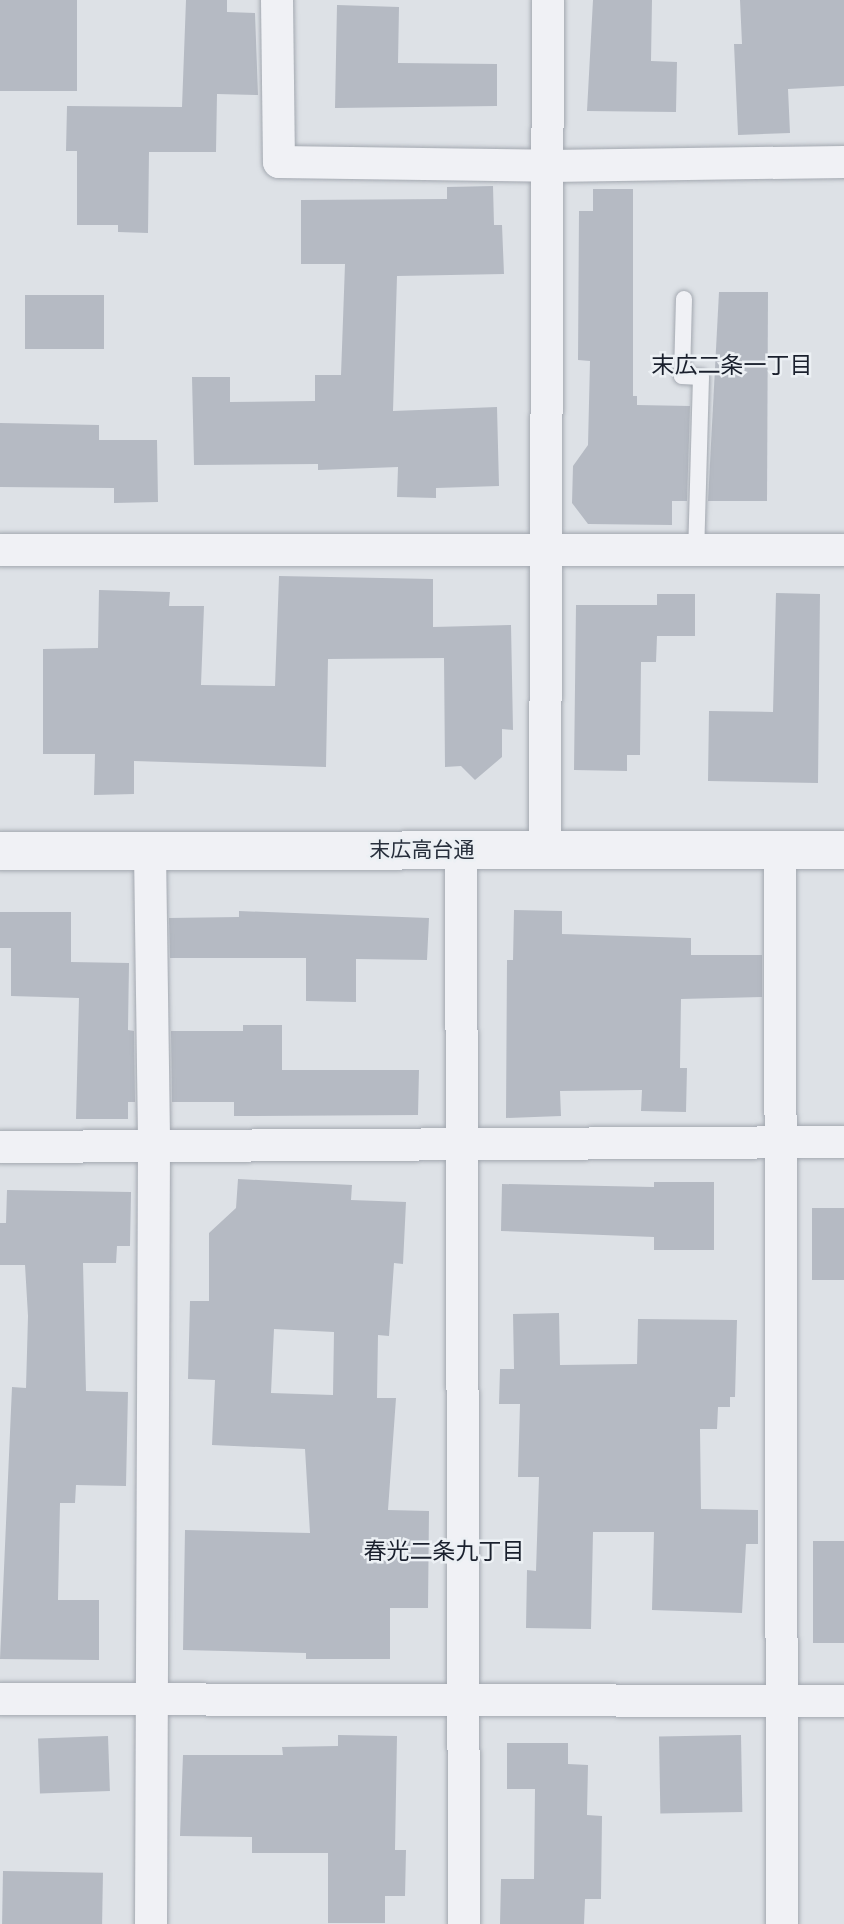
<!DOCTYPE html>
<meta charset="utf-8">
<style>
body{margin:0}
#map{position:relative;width:844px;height:1924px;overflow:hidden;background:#dde1e6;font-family:"Work Sans","Noto Sans JP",sans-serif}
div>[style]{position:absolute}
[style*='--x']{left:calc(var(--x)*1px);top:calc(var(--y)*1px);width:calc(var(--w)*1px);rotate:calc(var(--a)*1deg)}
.building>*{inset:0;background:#b5bac3;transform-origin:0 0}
.roads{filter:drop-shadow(0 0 2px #a3a8b0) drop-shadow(0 0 2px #a3a8b0)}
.service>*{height:16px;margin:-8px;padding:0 8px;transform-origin:8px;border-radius:8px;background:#f0f1f5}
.minor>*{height:32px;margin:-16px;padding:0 16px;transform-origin:16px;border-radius:16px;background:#f0f1f5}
.tertiary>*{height:38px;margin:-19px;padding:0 19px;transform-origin:19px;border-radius:19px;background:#f0f1f5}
span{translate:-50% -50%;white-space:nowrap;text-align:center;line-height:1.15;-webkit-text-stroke:5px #ecf0f4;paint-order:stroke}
.street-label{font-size:21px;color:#272f3c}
.neighbourhood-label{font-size:23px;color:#1a202d}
</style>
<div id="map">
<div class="building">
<i style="left:0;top:0;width:77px;height:91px"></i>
<i style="clip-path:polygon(186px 0,227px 0,227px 12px,255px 13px,258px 95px,217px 94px,216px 152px,149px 152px,148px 233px,118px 232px,118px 225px,77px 225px,77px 151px,66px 151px,67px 106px,182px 107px)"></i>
<i style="clip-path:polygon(593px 0,652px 0,651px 61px,677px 62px,676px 112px,587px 111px)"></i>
<i style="clip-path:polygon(740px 0,844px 0,844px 86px,788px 89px,790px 133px,738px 135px,734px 44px,742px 44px)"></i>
<i style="clip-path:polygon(337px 5px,399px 7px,398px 63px,497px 64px,497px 106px,335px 108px)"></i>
<i style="clip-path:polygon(493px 186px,494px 225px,502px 225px,504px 274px,397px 276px,393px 411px,497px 407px,499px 486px,436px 488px,436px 498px,397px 497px,398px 467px,318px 470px,318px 464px,194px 465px,192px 377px,230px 377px,230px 402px,315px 401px,315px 375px,341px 375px,345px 264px,301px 264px,301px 200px,447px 199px,447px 187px)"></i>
<i style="clip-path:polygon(593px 189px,633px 189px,633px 396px,637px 396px,637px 405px,690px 406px,687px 501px,672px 501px,672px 525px,588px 524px,572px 503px,573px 466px,588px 445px,590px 361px,578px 360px,579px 211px,593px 211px)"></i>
<i style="clip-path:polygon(719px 292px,768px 292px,767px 501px,708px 501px)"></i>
<i style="left:25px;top:295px;width:79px;height:54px"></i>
<i style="clip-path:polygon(0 423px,99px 425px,99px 440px,157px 440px,158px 502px,114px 503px,114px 488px,0 487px)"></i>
<i style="clip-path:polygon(279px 576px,433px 579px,433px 627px,511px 625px,513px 730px,502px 729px,502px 757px,475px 780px,461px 766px,445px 767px,444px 658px,328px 659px,326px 767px,134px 761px,134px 794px,94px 795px,95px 754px,43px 754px,43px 649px,98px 648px,99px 590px,170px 592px,169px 606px,204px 606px,201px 685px,275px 686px)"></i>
<i style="clip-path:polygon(776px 593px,820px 594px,818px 783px,708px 781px,709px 711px,773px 712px)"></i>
<i style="clip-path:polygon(657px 594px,695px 594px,695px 636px,657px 636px,656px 662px,641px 662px,640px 755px,627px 755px,627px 771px,574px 770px,576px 605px,657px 605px)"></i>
<i style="clip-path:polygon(514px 910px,562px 911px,562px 934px,691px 938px,691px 955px,762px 955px,762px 997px,681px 999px,680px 1068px,687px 1068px,686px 1112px,641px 1111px,642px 1090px,560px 1091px,561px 1116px,506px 1118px,507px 960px,513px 960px)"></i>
<i style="clip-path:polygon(239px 911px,429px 918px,427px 960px,356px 959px,356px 1002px,306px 1001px,306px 958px,170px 958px,169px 918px,239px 917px)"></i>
<i style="clip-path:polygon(0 912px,71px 912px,71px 962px,129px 963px,128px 1030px,134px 1031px,135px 1102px,128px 1102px,128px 1119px,76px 1119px,79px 998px,11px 996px,11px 948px,0 948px)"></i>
<i style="clip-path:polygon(243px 1025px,282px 1025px,282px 1070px,419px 1070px,418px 1115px,234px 1116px,234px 1102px,172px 1102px,171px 1031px,243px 1031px)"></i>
<i style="clip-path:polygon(evenodd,238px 1179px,352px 1185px,351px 1200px,406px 1202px,403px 1264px,394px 1263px,389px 1336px,378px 1335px,377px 1398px,396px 1398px,388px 1510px,429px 1511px,428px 1608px,390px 1608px,390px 1659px,306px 1659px,306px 1653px,183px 1650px,185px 1530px,310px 1533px,305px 1449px,212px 1445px,215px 1380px,188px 1379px,190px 1301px,209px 1301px,209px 1233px,236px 1208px,238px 1179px,274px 1329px,334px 1332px,333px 1395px,271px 1393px,274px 1329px)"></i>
<i style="clip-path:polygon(654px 1182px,714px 1182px,714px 1250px,654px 1250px,654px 1237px,501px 1231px,502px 1184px,654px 1187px)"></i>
<i style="clip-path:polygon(7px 1190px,131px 1192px,130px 1246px,117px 1246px,116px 1263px,83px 1263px,86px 1391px,128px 1392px,126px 1486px,76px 1485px,75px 1503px,60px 1503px,58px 1600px,99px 1600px,99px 1660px,0 1659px,12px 1387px,26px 1388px,28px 1316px,25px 1265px,0 1265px,0 1223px,6px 1223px)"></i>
<i style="left:812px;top:1208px;width:32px;height:72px"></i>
<i style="clip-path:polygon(559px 1313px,560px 1365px,637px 1364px,638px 1319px,737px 1320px,735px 1397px,730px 1397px,730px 1407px,718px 1407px,717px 1429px,700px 1429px,701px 1509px,758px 1510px,758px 1544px,746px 1544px,742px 1613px,652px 1610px,654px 1532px,593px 1532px,591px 1629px,526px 1628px,527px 1570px,536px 1571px,539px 1477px,518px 1477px,520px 1404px,499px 1404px,500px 1369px,514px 1369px,513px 1314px)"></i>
<i style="left:813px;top:1541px;width:31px;height:102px"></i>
<i style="clip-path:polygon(338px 1735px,397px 1736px,395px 1850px,406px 1850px,405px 1896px,385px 1896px,385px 1923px,328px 1923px,328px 1853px,252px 1853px,252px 1837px,180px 1836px,183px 1755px,283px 1755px,282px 1747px,338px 1746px)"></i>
<i style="left:741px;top:1735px;width:77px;height:82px;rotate:89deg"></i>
<i style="left:108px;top:1736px;width:55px;height:70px;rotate:88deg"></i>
<i style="clip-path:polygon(507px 1743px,568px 1743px,568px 1764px,588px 1765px,587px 1815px,602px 1816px,601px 1899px,585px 1899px,584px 1924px,500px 1924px,501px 1879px,534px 1879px,535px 1789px,507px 1789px)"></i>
<i style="left:3px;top:1871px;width:100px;height:53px;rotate:1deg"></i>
</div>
<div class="roads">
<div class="service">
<i style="--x:684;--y:299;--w:77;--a:91.5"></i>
<i style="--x:682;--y:376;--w:19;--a:3"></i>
<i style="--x:701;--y:377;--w:174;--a:91.6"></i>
</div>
<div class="minor">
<i style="--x:277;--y:0;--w:162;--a:89.3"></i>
<i style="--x:279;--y:162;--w:271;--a:0.8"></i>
<i style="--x:550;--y:166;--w:294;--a:-0.8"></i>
<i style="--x:0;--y:550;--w:844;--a:0"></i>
<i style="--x:461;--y:849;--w:1075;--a:89.84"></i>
<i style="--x:545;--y:850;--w:850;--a:-89.8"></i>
<i style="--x:780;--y:850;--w:1074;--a:89.89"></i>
<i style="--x:150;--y:851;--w:294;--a:89.2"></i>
<i style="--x:154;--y:1145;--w:779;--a:90.22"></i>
<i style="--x:0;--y:1147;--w:844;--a:-0.34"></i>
<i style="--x:0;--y:1699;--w:844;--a:0.14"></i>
</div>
<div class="tertiary">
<i style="--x:0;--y:851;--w:844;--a:-0.07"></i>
</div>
</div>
<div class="street-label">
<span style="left:422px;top:850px">末広高台通</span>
</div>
<div class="neighbourhood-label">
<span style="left:732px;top:366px">末広二条一丁目</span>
<span style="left:444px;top:1552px">春光二条九丁目</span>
</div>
</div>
